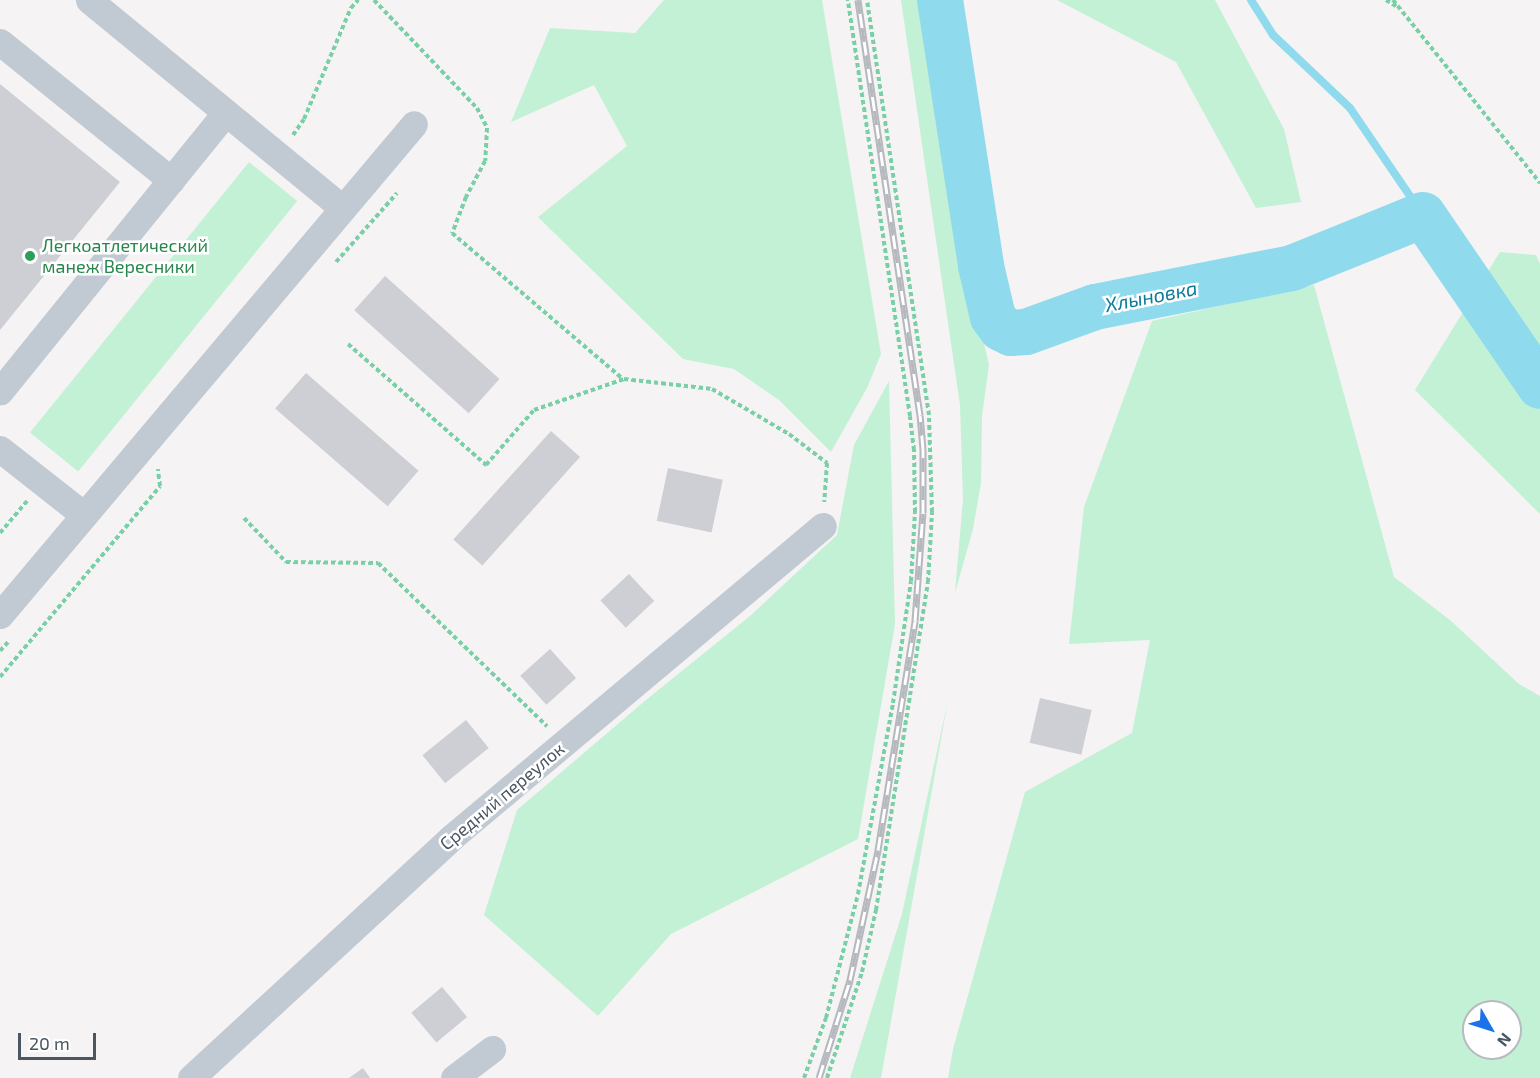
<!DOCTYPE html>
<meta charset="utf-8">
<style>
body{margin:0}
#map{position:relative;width:1540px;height:1078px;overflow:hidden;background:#f5f3f3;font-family:"Exo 2",sans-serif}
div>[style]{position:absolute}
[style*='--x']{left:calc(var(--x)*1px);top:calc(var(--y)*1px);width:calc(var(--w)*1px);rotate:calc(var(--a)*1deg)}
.green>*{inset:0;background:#c3f1d5;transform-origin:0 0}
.stream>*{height:8px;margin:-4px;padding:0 4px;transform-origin:4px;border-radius:4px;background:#90daee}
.river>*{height:46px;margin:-23px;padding:0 23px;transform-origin:23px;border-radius:23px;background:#90daee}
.building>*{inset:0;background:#cdcfd5;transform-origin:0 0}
.path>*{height:4px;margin-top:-2px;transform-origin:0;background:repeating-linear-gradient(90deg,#7ad0a6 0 4.5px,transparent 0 7.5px)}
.minor>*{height:27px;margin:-13.5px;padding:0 13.5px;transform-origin:13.5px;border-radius:13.5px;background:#c1cad2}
.rail>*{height:7px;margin-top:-3.5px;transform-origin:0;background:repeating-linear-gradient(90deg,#fff 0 14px,#b5b8bd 0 28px);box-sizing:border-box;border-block:2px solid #b5b8bd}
.dots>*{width:16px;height:16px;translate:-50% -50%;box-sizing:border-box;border:3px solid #fff;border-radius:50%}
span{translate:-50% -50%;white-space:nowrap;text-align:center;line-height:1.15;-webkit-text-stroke:5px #fff;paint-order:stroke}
.leisure-label{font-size:18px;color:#27864d}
.left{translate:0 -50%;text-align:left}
.street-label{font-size:18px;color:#4a5661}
.water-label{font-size:20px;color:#0c7c9b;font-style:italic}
.north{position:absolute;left:1462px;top:1000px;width:60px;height:60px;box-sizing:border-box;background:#fff;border:2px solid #b7bbc0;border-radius:50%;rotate:129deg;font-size:16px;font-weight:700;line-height:24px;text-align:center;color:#4a5661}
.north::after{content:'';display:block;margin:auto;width:21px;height:27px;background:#1a73e8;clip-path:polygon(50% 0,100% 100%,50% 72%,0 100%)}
.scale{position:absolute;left:18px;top:1033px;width:78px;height:27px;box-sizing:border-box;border:3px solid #4a5661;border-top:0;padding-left:8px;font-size:18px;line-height:21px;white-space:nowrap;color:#4a5661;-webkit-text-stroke:4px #fff;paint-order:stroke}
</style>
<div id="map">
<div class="green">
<i style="clip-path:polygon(664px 0,822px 0,881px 354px,867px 388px,831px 452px,779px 400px,734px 369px,683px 359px,538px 217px,627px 146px,594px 85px,511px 122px,550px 28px,635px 33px)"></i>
<i style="clip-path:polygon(901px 0,924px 0,957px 190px,964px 257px,989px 365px,982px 416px,981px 483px,973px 529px,955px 593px,963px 499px,960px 405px)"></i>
<i style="clip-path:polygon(1057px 0,1215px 0,1284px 129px,1301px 202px,1256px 208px,1176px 62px)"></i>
<i style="left:249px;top:162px;width:62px;height:348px;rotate:39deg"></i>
<i style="clip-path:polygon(1500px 252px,1536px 255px,1540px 264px,1540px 514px,1415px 390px)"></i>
<i style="clip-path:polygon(evenodd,1314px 285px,1394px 577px,1450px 620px,1519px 684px,1540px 696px,1540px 1078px,948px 1078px,953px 1049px,1025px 792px,1132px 733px,1150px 640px,1069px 644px,1084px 507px,1152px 321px,1314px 285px,1474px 1012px,1510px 1012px,1510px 1048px,1474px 1048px,1474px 1012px)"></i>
<i style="clip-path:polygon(889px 381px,895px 624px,858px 839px,671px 934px,598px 1016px,484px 915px,517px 810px,646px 700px,750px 616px,837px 535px,854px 445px)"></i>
<i style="clip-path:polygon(948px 700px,881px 1078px,850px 1078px,902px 914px)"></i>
</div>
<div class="stream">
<i style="--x:1251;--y:0;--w:41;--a:57.8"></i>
<i style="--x:1273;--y:35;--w:106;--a:43.5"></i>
<i style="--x:1350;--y:108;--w:130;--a:55.7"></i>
</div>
<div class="river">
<i style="--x:940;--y:0;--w:269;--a:81.2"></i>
<i style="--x:981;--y:266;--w:52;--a:76.8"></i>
<i style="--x:993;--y:317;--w:14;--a:54"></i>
<i style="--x:1001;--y:328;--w:11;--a:27"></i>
<i style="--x:1011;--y:333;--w:15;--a:-4"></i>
<i style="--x:1026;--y:332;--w:73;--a:-19.9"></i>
<i style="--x:1095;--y:307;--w:201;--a:-11.2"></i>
<i style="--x:1292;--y:268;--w:141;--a:-22"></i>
<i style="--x:1423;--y:215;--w:207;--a:55.6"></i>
</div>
<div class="building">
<i style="clip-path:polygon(0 84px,120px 182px,0 330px)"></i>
<i style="left:385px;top:276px;width:154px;height:46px;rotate:42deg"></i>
<i style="left:306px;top:373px;width:149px;height:47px;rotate:41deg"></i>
<i style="left:551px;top:431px;width:39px;height:146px;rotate:42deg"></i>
<i style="left:668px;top:468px;width:56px;height:54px;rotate:12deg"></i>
<i style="left:629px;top:574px;width:37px;height:39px;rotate:47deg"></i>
<i style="left:550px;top:649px;width:39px;height:40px;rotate:48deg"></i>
<i style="left:1040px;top:698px;width:53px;height:46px;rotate:13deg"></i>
<i style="left:466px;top:720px;width:36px;height:56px;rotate:51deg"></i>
<i style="left:442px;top:987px;width:39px;height:40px;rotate:50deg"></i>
<i style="clip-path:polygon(363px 1068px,370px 1078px,349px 1078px)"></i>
</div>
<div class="path">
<i style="--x:374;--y:0;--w:149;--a:46.4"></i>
<i style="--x:477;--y:108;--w:22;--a:63"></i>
<i style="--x:487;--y:128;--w:33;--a:93"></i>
<i style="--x:485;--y:161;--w:41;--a:117.8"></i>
<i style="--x:466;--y:197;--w:39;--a:111"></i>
<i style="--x:452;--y:233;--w:225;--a:40.5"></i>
<i style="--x:1386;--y:0;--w:12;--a:31"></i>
<i style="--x:1393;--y:0;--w:235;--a:51.2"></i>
<i style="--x:293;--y:135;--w:19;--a:-55"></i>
<i style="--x:304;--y:119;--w:121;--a:-67.1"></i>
<i style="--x:351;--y:8;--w:11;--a:-49"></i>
<i style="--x:336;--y:262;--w:92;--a:-48.5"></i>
<i style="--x:348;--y:344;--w:184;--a:41.2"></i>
<i style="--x:486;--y:465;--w:73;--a:-48.9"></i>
<i style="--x:534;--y:410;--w:95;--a:-19"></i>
<i style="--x:624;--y:379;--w:89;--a:6.5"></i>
<i style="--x:712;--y:389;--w:89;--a:30.3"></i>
<i style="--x:789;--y:434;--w:48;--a:37.3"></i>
<i style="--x:827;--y:463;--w:39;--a:94"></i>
<i style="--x:244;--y:518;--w:61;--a:46.3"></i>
<i style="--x:286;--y:562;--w:92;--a:0.6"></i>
<i style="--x:378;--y:563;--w:235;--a:44"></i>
<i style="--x:0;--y:533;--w:42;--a:-49.8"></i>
<i style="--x:0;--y:651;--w:15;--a:-48"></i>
<i style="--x:0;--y:677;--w:249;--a:-50"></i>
<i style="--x:160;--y:486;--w:17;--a:-97"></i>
<i style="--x:804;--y:1078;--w:64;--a:-69.9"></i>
<i style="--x:826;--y:1018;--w:128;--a:-75.5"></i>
<i style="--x:858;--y:894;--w:194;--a:-79.6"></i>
<i style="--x:893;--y:703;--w:123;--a:-81.6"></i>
<i style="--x:911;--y:581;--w:69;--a:-86.7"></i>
<i style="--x:915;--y:512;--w:62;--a:-90.9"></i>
<i style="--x:914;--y:450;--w:34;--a:-97"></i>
<i style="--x:910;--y:416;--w:421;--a:-98.5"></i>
<i style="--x:827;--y:1078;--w:112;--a:-71.7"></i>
<i style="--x:862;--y:972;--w:64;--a:-77.3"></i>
<i style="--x:876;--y:910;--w:332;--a:-81"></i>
<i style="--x:928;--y:582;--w:70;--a:-86.7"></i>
<i style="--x:932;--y:512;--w:97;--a:-91.8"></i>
<i style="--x:929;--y:415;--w:420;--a:-98.5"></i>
</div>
<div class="minor">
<i style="--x:89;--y:0;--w:328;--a:39.4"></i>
<i style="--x:0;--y:42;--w:220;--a:38.9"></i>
<i style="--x:171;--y:180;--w:272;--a:129"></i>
<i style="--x:171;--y:180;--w:87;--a:-51"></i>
<i style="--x:0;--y:449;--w:107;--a:38.2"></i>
<i style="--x:0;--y:615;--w:642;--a:-49.86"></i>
<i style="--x:191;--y:1078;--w:355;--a:-42.7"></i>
<i style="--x:452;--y:837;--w:484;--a:-40"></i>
<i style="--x:454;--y:1078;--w:48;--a:-37.3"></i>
</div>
<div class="rail">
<i style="--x:819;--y:1078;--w:103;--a:-72.4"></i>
<i style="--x:850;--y:980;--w:133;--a:-77.8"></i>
<i style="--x:878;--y:850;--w:232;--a:-80.8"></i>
<i style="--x:915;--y:621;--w:108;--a:-85.8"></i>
<i style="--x:923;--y:513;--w:64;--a:-90"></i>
<i style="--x:923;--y:449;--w:34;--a:-95"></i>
<i style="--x:920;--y:415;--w:420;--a:-98.5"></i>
</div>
<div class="dots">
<i style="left:30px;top:256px;background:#2e9e5b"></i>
</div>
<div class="leisure-label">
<span class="left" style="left:42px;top:256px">Легкоатлетический<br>манеж Вересники</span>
</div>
<div class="street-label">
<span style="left:502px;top:796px;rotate:-40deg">Средний переулок</span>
</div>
<div class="water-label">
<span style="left:1151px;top:296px;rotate:-11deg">Хлыновка</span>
</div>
<div class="north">N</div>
<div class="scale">20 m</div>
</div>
